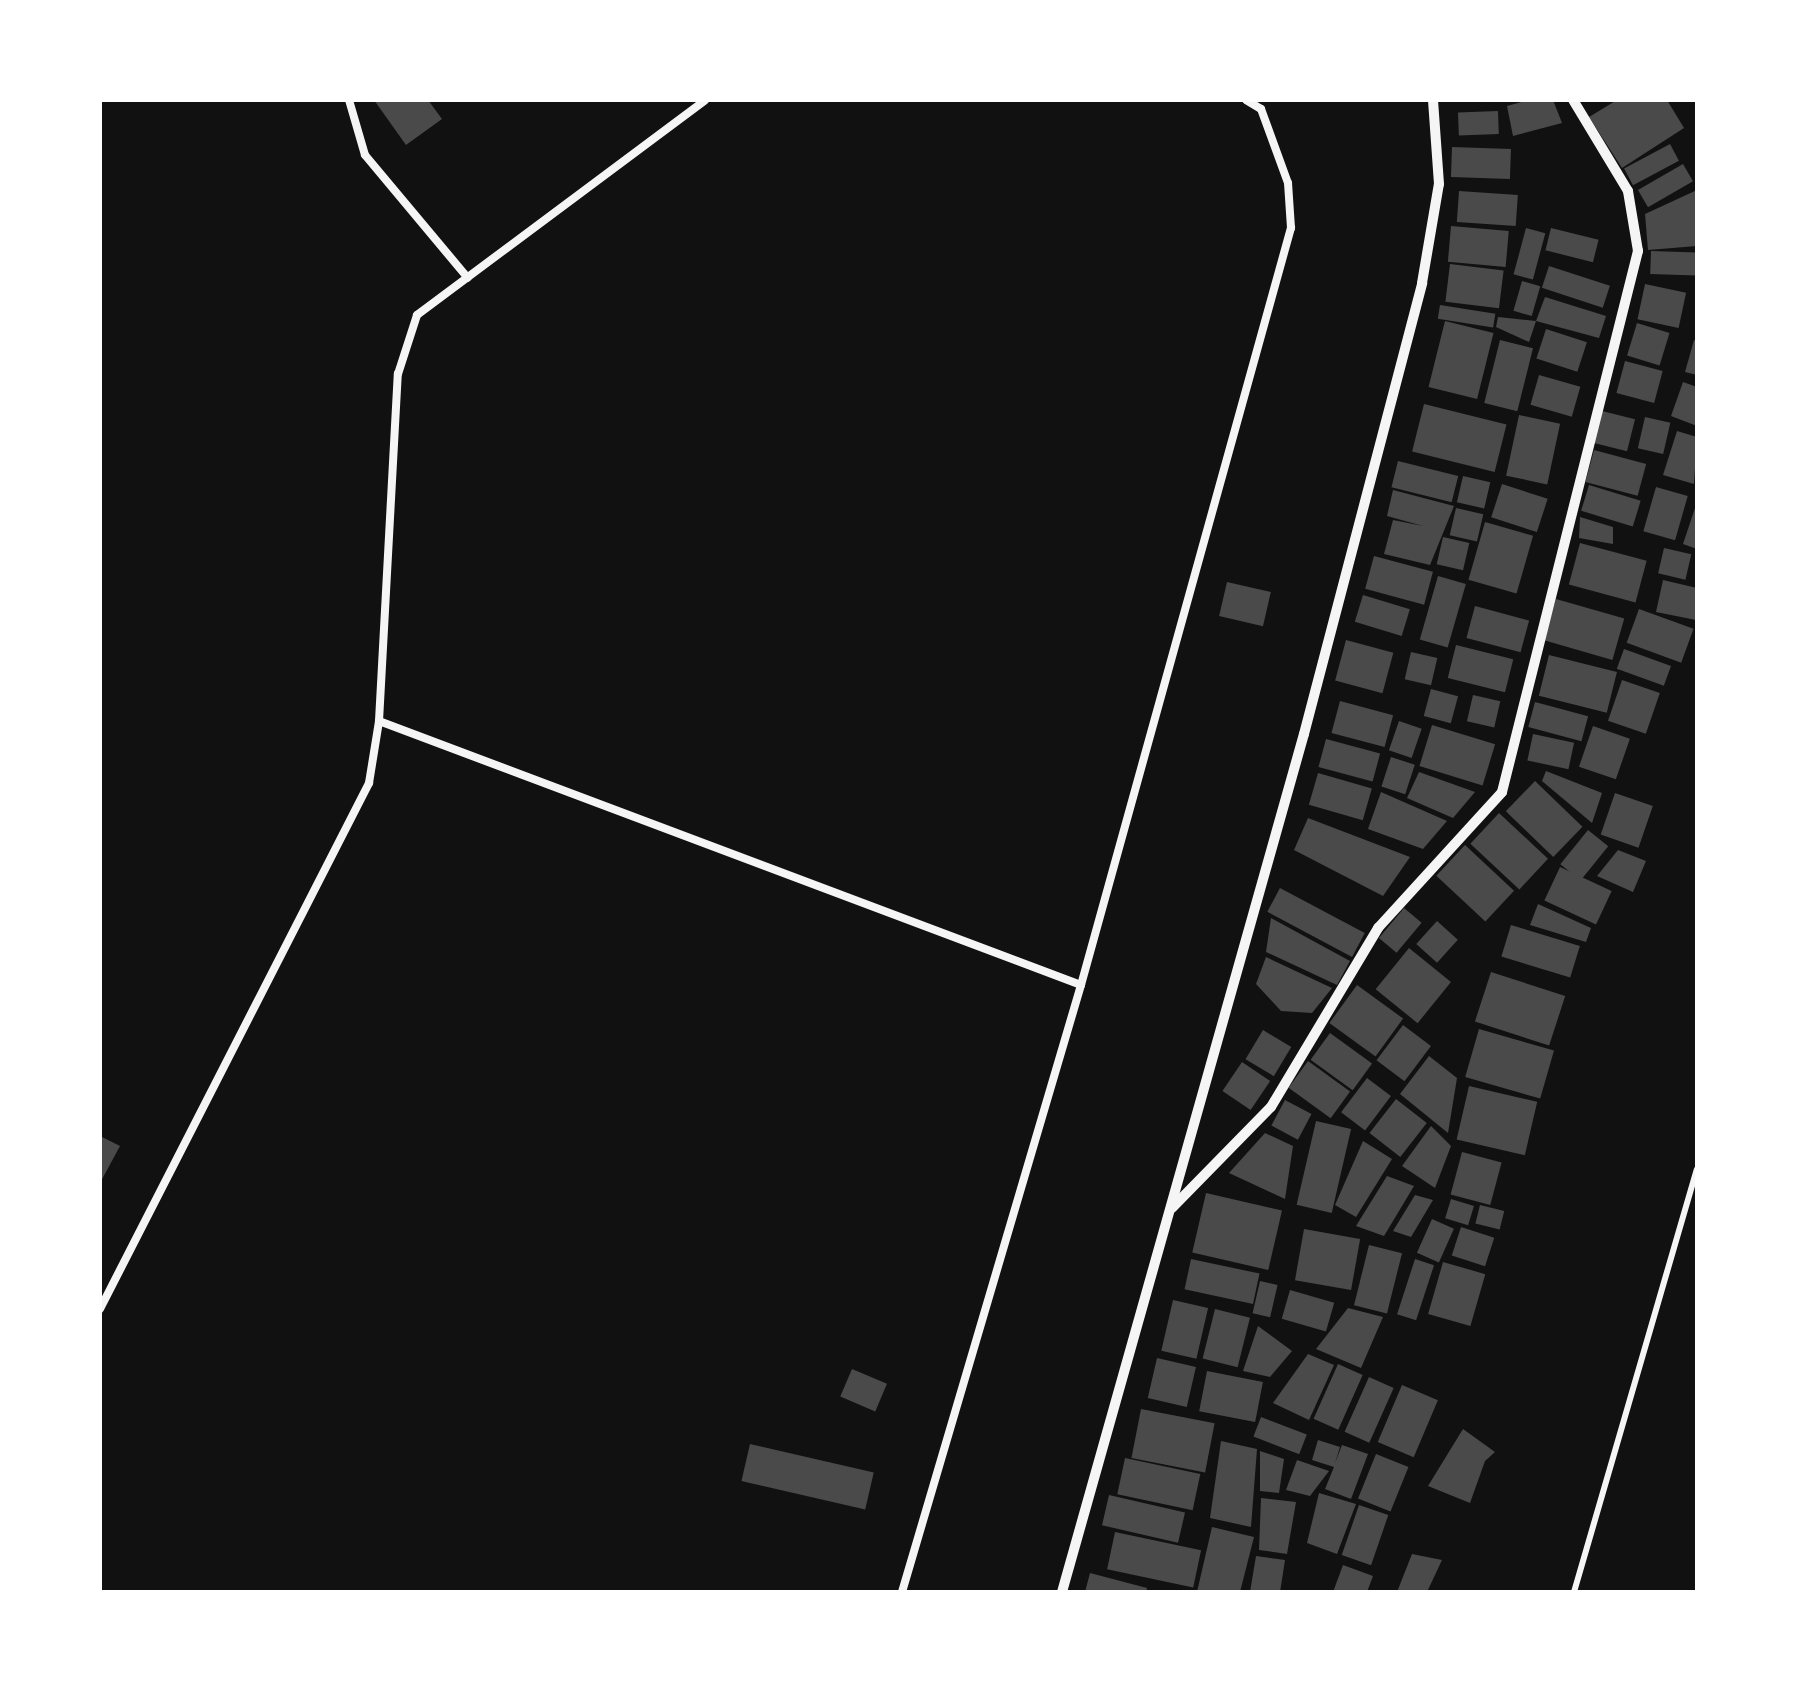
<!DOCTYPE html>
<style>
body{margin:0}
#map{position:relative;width:1797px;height:1692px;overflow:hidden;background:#111;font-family:Roboto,sans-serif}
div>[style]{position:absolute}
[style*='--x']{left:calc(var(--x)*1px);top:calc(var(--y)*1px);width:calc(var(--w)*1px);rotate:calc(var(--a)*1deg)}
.building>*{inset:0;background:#4a4a4a;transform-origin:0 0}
.path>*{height:6px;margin:-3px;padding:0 3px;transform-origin:3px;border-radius:3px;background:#f5f5f5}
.service>*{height:8px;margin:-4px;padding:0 4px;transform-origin:4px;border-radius:4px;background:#f5f5f5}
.minor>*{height:10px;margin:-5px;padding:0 5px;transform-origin:5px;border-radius:5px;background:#f5f5f5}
span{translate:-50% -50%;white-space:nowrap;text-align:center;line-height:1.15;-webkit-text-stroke:8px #fff;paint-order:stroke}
.frame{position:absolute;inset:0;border:102px solid #fff;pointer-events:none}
</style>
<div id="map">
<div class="building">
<i style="clip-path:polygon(374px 100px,428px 100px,442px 119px,406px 145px)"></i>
<i style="clip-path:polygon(1529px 100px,1553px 100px,1562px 123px,1513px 136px,1507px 106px)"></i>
<i style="clip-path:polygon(1617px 100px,1667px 100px,1684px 128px,1622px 168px,1589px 117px)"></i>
<i style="left:1498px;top:111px;width:23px;height:40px;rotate:88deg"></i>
<i style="left:1670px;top:144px;width:19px;height:52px;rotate:62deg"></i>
<i style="left:1452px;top:147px;width:59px;height:30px;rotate:2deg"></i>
<i style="left:1683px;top:164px;width:20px;height:52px;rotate:60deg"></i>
<i style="clip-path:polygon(1697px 190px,1697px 246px,1648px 250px,1645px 214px)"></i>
<i style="left:1459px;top:191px;width:59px;height:31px;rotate:4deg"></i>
<i style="left:1451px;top:226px;width:58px;height:36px;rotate:5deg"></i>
<i style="left:1526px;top:228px;width:20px;height:48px;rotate:15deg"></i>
<i style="left:1551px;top:228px;width:49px;height:23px;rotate:14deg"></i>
<i style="left:1651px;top:251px;width:46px;height:23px;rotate:2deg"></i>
<i style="left:1450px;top:264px;width:54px;height:38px;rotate:7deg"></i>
<i style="left:1549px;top:266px;width:64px;height:23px;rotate:18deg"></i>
<i style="left:1522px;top:281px;width:19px;height:31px;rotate:16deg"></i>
<i style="left:1645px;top:284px;width:42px;height:36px;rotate:12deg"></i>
<i style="clip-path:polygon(1545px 297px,1606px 316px,1599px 338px,1536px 321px,1529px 342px,1496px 327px,1498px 317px,1536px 321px)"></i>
<i style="left:1440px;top:305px;width:56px;height:14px;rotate:9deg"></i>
<i style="left:1445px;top:321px;width:50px;height:68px;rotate:14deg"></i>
<i style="left:1637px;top:323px;width:34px;height:34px;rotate:17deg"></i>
<i style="left:1546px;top:329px;width:43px;height:31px;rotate:18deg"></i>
<i style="left:1500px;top:340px;width:34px;height:65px;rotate:14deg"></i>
<i style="clip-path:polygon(1694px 340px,1697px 341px,1697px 375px,1685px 372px)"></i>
<i style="left:1625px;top:361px;width:39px;height:33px;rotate:15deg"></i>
<i style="left:1539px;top:375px;width:43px;height:31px;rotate:16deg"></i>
<i style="clip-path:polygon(1683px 382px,1697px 387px,1697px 426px,1671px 416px)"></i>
<i style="left:1424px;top:404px;width:85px;height:49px;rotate:14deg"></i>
<i style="left:1602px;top:411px;width:34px;height:33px;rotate:14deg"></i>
<i style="left:1519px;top:415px;width:42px;height:62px;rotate:12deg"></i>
<i style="left:1645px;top:417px;width:26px;height:32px;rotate:13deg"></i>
<i style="clip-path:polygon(1677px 431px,1697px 437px,1694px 484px,1663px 475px)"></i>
<i style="left:1594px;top:450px;width:54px;height:33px;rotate:15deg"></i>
<i style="left:1398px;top:461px;width:62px;height:27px;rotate:14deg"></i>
<i style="left:1463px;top:476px;width:28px;height:27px;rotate:13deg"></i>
<i style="left:1502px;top:484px;width:48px;height:35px;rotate:18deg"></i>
<i style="left:1589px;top:485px;width:54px;height:27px;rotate:17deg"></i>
<i style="left:1656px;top:487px;width:33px;height:46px;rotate:16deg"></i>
<i style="clip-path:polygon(1393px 490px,1454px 506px,1430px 565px,1384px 554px,1393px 520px,1423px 526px,1387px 516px)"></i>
<i style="clip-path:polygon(1697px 502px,1697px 549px,1683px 544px)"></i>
<i style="left:1456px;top:508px;width:28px;height:28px;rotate:13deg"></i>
<i style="clip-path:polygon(1580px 517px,1613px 527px,1613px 544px,1579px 538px)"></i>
<i style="left:1485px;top:522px;width:50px;height:60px;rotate:16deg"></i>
<i style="left:1443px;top:537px;width:27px;height:28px;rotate:13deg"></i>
<i style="left:1580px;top:543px;width:69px;height:43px;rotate:15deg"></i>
<i style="left:1664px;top:548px;width:28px;height:26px;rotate:13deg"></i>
<i style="left:1374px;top:556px;width:61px;height:34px;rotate:15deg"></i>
<i style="left:1438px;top:576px;width:29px;height:66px;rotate:16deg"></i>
<i style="clip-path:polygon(1663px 580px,1697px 588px,1696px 620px,1656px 612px)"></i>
<i style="left:1227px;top:582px;width:45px;height:35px;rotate:13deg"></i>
<i style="left:1363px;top:595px;width:49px;height:28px;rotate:17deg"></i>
<i style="left:1556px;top:599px;width:71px;height:43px;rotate:16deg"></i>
<i style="left:1475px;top:606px;width:56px;height:33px;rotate:15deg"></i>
<i style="left:1639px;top:609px;width:58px;height:36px;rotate:20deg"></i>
<i style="left:1346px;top:640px;width:49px;height:42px;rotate:15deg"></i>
<i style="left:1456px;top:645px;width:59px;height:34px;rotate:14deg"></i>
<i style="left:1624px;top:649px;width:50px;height:21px;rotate:20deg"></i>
<i style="left:1411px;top:652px;width:27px;height:28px;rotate:13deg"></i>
<i style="left:1549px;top:655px;width:70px;height:42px;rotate:14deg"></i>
<i style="left:1622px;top:680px;width:40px;height:43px;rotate:19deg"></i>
<i style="left:1431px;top:689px;width:28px;height:28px;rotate:15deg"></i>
<i style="left:1473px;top:695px;width:28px;height:27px;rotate:13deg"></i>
<i style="left:1340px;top:701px;width:55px;height:33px;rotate:15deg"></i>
<i style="left:1535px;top:702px;width:55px;height:26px;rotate:15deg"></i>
<i style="left:1399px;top:721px;width:24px;height:31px;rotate:19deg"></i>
<i style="left:1432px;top:725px;width:66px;height:43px;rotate:17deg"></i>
<i style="left:1593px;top:726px;width:39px;height:43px;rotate:19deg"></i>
<i style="left:1533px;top:734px;width:42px;height:27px;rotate:12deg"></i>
<i style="left:1326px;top:739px;width:56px;height:29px;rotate:15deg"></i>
<i style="left:1391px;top:757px;width:25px;height:31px;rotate:18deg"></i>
<i style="clip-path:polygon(1546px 771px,1602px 793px,1592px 823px,1542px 781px)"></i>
<i style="clip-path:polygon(1419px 772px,1475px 792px,1453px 818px,1407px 798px)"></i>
<i style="left:1318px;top:773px;width:56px;height:33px;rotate:16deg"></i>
<i style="left:1535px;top:781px;width:66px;height:42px;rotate:44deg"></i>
<i style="clip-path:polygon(1381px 792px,1447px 821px,1423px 849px,1368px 829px)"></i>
<i style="left:1615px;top:793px;width:40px;height:44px;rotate:19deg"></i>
<i style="left:1499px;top:813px;width:67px;height:42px;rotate:43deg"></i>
<i style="clip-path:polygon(1308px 818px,1410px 857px,1383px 896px,1294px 850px)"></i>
<i style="left:1588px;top:830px;width:26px;height:44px;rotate:39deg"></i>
<i style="left:1465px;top:845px;width:67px;height:42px;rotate:43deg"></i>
<i style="clip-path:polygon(1618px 850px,1646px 861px,1633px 892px,1597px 876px)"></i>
<i style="left:1560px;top:867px;width:57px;height:37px;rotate:25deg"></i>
<i style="left:1280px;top:888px;width:96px;height:27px;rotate:28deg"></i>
<i style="clip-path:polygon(1538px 904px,1591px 928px,1586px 942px,1530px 925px)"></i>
<i style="left:1404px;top:908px;width:23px;height:39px;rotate:40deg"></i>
<i style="clip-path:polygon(1271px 918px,1350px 961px,1337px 985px,1266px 952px)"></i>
<i style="left:1437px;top:921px;width:28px;height:31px;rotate:42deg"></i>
<i style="left:1511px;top:925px;width:72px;height:33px;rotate:17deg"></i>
<i style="left:1409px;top:948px;width:54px;height:53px;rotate:39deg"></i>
<i style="clip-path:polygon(1266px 957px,1332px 988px,1312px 1013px,1281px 1011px,1256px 984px)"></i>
<i style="left:1491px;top:972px;width:78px;height:52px;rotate:18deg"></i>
<i style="left:1357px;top:985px;width:57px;height:47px;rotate:36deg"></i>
<i style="left:1403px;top:1025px;width:35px;height:44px;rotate:37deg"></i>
<i style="left:1479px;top:1029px;width:78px;height:50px;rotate:16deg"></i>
<i style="left:1263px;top:1030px;width:33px;height:34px;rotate:31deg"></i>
<i style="left:1330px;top:1033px;width:52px;height:33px;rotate:36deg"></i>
<i style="clip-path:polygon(1429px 1056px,1457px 1078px,1448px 1133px,1400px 1094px)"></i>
<i style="left:1308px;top:1061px;width:52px;height:33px;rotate:36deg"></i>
<i style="left:1242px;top:1062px;width:34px;height:35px;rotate:34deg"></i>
<i style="left:1367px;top:1078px;width:30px;height:43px;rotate:37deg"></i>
<i style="left:1469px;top:1086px;width:70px;height:55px;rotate:13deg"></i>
<i style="left:1396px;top:1099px;width:39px;height:43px;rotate:38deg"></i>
<i style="left:1285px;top:1100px;width:30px;height:29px;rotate:28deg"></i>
<i style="left:1316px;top:1121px;width:36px;height:86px;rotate:13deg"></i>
<i style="clip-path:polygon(1431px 1126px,1451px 1146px,1435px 1188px,1402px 1166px)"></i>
<i style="clip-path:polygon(1265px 1133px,1293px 1146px,1285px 1199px,1229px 1173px)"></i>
<i style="clip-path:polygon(100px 1136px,120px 1146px,100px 1183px)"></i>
<i style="clip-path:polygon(1363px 1141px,1392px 1159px,1356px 1217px,1335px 1205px)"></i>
<i style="left:1462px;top:1152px;width:41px;height:44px;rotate:15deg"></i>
<i style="clip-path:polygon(1387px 1176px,1414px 1186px,1384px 1236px,1356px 1226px)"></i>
<i style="left:1206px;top:1193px;width:78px;height:61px;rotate:13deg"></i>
<i style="clip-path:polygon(1415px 1195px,1433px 1200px,1411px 1237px,1393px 1231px)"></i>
<i style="left:1451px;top:1199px;width:24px;height:20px;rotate:17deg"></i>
<i style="left:1480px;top:1205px;width:25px;height:19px;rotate:14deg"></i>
<i style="left:1432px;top:1219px;width:24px;height:37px;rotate:24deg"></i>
<i style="left:1461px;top:1227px;width:35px;height:30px;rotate:18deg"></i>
<i style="left:1304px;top:1229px;width:57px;height:52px;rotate:10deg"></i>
<i style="left:1369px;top:1245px;width:34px;height:62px;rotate:14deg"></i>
<i style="left:1191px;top:1259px;width:70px;height:31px;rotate:12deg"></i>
<i style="left:1415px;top:1259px;width:20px;height:58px;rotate:18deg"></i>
<i style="left:1443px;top:1262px;width:44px;height:54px;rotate:16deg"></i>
<i style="left:1260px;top:1281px;width:18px;height:33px;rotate:13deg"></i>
<i style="left:1290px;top:1290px;width:46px;height:30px;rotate:16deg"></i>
<i style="left:1173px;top:1300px;width:36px;height:52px;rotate:13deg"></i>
<i style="clip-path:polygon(1348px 1308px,1383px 1317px,1361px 1368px,1316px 1349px)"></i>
<i style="left:1215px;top:1309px;width:36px;height:51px;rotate:14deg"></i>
<i style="clip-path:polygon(1258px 1326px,1292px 1351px,1270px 1377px,1243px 1371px)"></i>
<i style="clip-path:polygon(1308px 1354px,1334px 1365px,1309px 1420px,1273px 1403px)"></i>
<i style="left:1157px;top:1358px;width:40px;height:41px;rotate:13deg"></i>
<i style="left:1338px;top:1364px;width:27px;height:60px;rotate:24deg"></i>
<i style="left:852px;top:1369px;width:38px;height:30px;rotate:23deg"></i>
<i style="left:1207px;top:1371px;width:57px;height:41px;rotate:11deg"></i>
<i style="left:1369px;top:1377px;width:27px;height:60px;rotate:24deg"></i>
<i style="left:1402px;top:1385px;width:39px;height:62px;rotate:23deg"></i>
<i style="left:1141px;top:1409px;width:75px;height:50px;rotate:11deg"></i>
<i style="left:1261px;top:1417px;width:49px;height:21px;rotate:21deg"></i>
<i style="clip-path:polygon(1463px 1429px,1495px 1452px,1485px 1461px,1470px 1503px,1428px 1486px)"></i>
<i style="clip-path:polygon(1318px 1440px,1340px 1447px,1335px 1463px,1342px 1445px,1368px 1454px,1351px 1499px,1325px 1489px,1334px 1467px,1312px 1460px)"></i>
<i style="clip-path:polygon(1221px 1441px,1257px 1449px,1251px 1527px,1210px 1518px)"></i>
<i style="left:750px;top:1444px;width:127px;height:38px;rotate:13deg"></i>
<i style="clip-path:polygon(1260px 1451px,1284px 1459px,1279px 1493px,1260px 1491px)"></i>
<i style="left:1376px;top:1454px;width:35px;height:48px;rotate:22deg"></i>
<i style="left:1125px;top:1458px;width:77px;height:37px;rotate:12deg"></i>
<i style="clip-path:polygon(1297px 1460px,1329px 1471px,1310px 1496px,1286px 1490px)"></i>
<i style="clip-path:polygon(1319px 1493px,1356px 1504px,1337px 1554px,1307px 1543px)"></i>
<i style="left:1109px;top:1495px;width:78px;height:31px;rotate:13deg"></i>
<i style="clip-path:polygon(1261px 1498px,1296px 1502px,1287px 1554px,1259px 1550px)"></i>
<i style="left:1359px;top:1505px;width:31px;height:53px;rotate:19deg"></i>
<i style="clip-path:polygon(1212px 1527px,1254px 1537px,1240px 1592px,1197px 1592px)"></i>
<i style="left:1115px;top:1532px;width:88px;height:38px;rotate:12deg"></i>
<i style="clip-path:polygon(1412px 1554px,1442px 1560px,1427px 1592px,1397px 1592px)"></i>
<i style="clip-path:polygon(1256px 1556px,1285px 1560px,1280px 1592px,1250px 1592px)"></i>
<i style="clip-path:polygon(1343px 1565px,1373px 1576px,1367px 1592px,1333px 1592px)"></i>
<i style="clip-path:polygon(1090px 1573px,1147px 1588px,1146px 1592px,1085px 1592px)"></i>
</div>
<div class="path">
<i style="--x:1574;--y:1592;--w:440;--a:-73.8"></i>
</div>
<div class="service">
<i style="--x:349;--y:100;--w:57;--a:73.8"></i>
<i style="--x:365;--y:155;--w:160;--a:50.1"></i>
<i style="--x:379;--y:721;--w:750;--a:20.61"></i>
<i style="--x:100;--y:1309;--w:591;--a:-62.91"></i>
<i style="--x:369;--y:783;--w:63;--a:-80.8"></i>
<i style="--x:379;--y:721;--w:348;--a:-86.9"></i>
<i style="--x:398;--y:374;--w:62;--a:-72.1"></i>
<i style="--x:417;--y:315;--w:359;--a:-36.7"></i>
<i style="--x:902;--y:1592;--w:633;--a:-73.57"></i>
<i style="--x:1081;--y:985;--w:786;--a:-74.5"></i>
<i style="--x:1291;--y:228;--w:45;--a:-93.8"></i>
<i style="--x:1288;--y:183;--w:79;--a:-110"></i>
<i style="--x:1261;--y:109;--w:17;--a:-149"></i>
</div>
<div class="minor">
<i style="--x:1172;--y:1208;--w:141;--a:-45.6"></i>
<i style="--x:1271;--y:1107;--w:209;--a:-59.1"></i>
<i style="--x:1378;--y:928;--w:184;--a:-47.6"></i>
<i style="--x:1502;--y:792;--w:558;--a:-75.89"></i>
<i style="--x:1638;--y:251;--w:61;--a:-99.5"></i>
<i style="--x:1628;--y:191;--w:106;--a:-121.1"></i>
<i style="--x:1062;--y:1592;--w:891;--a:-74.25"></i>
<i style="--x:1304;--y:734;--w:466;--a:-75.3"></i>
<i style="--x:1422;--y:283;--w:100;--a:-80.3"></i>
<i style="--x:1439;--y:184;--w:84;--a:-94.1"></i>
</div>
<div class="frame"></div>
</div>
